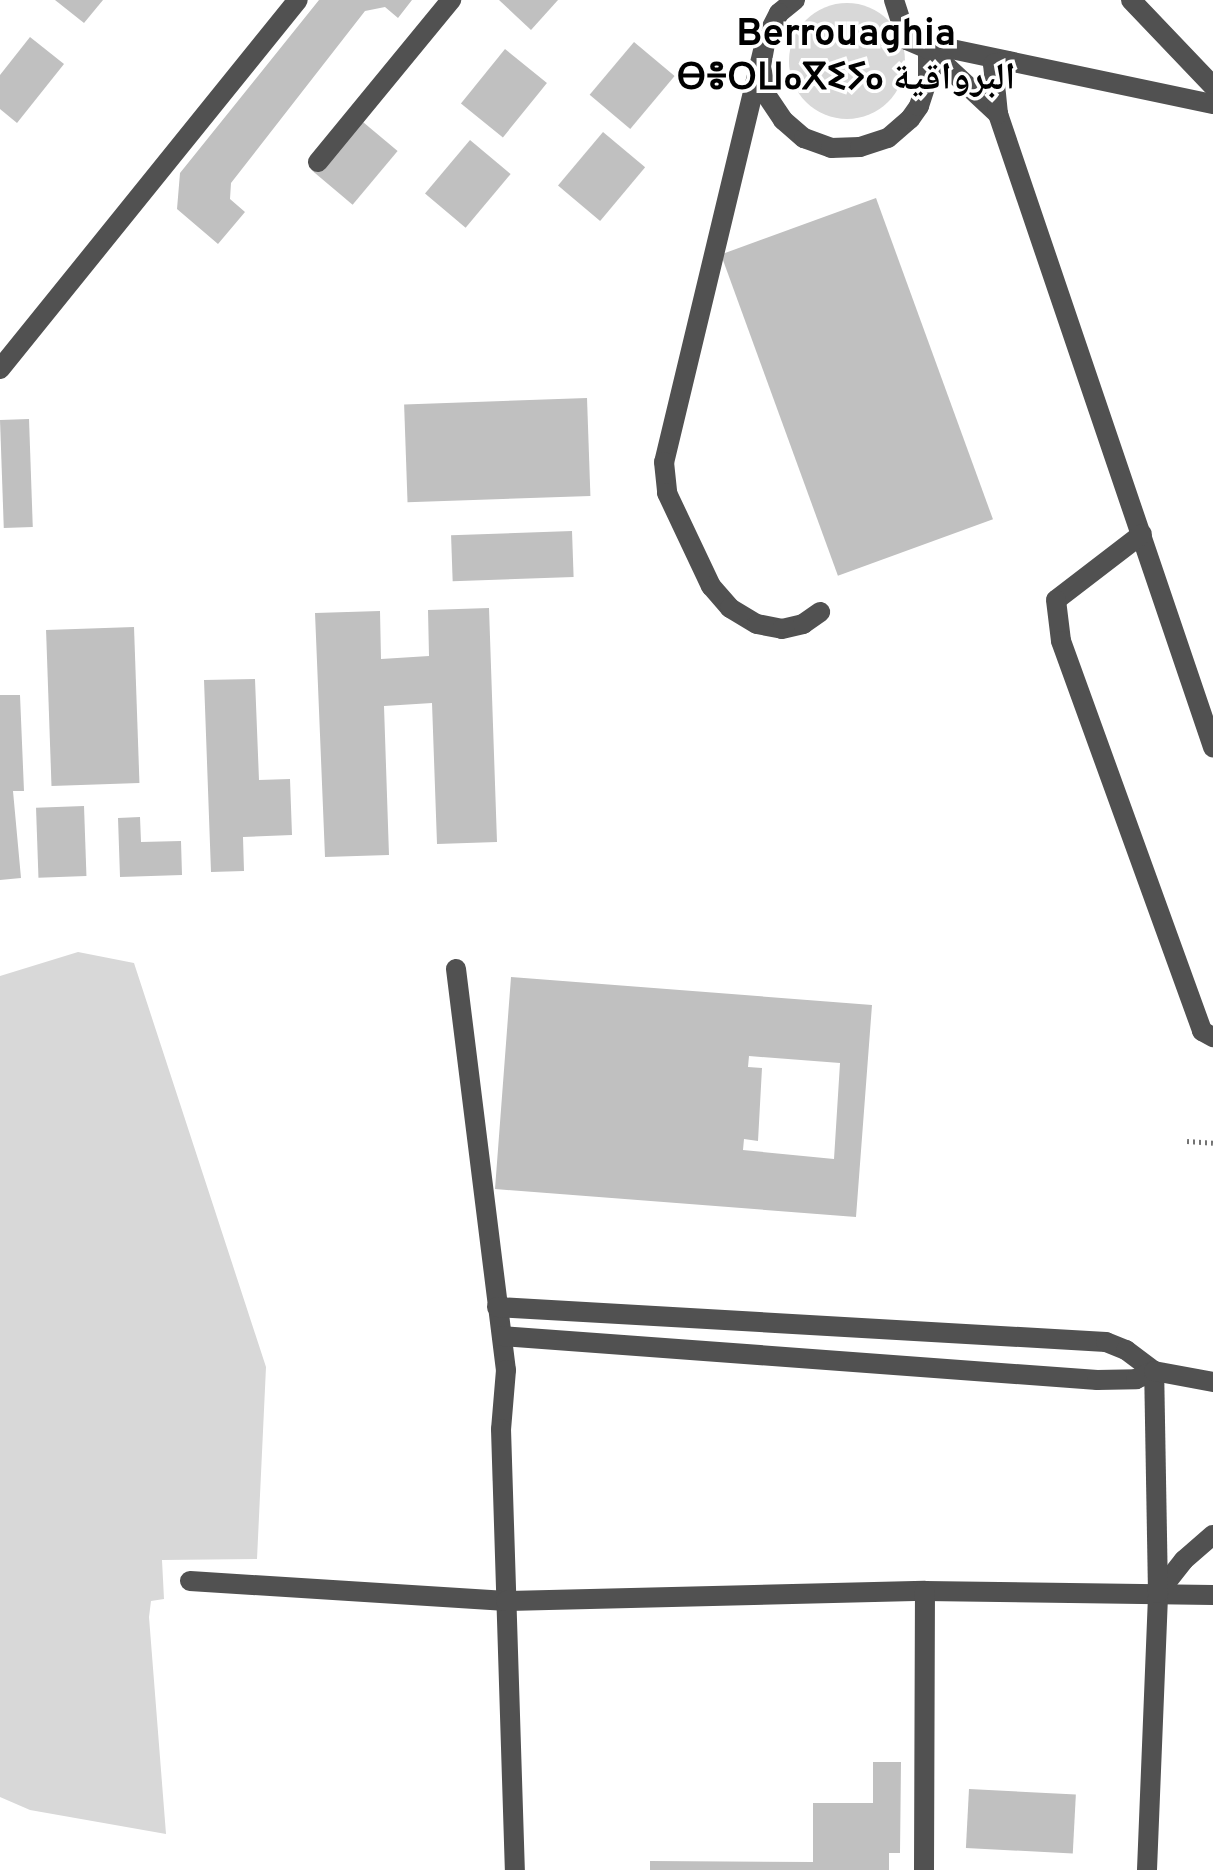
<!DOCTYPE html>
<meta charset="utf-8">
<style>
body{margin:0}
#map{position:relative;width:1213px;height:1870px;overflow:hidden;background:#fff;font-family:Overpass,"Noto Naskh Arabic","Noto Sans Tifinagh",sans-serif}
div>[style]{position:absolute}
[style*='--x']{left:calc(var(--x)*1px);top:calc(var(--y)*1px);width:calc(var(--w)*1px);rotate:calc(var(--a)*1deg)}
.green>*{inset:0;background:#d8d8d8}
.round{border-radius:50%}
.building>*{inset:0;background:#c0c0c0;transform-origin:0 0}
.path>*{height:5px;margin-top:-2.5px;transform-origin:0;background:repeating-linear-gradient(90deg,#737373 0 2px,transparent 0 6px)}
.minor>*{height:20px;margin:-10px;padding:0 10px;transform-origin:10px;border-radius:10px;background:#515151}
span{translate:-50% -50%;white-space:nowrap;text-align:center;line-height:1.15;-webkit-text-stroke:7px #fff;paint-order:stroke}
.town-label{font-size:38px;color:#000;font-weight:700}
</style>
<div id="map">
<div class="green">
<i class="round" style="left:789px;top:3px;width:116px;height:116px"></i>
<i style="clip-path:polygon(78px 952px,134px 963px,266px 1367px,257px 1559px,162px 1560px,164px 1599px,151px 1601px,149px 1617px,166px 1834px,30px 1810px,0 1797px,0 976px)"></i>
</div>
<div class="building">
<i style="clip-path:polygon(55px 0,103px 0,84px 23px)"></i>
<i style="clip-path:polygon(319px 0,412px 0,398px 18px,385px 7px,365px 11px,231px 183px,230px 199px,245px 212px,218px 244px,177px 209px,180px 173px)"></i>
<i style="clip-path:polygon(499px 0,558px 0,531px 30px)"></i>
<i style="clip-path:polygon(30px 37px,64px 64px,17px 123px,0 109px,0 75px)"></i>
<i style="left:634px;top:42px;width:53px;height:69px;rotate:40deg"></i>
<i style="left:505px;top:49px;width:54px;height:70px;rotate:39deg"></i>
<i style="left:357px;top:117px;width:53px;height:70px;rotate:40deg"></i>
<i style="left:603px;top:132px;width:55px;height:70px;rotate:40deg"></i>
<i style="left:470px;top:140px;width:53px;height:70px;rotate:40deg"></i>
<i style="left:876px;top:198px;width:342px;height:165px;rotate:70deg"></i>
<i style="left:587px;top:398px;width:98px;height:183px;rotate:88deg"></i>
<i style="left:29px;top:419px;width:108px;height:29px;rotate:88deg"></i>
<i style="left:572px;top:531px;width:46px;height:121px;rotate:88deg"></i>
<i style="clip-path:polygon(489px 608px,497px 842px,437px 844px,432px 703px,384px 706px,389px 855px,325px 857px,315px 613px,380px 611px,381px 659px,429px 656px,428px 610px)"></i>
<i style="left:134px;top:627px;width:156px;height:88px;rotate:88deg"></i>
<i style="clip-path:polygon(255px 679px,259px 780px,290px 779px,292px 835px,243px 837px,244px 871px,211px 872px,204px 680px)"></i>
<i style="clip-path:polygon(0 695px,20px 695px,24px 791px,13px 791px,21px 878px,0 880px)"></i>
<i style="left:84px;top:806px;width:70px;height:48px;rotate:88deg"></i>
<i style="clip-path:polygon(140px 817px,141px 842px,181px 841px,182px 875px,120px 877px,118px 818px)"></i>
<i style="clip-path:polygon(evenodd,511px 977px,872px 1005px,856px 1217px,495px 1189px,511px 977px,749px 1056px,840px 1063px,834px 1159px,743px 1150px,744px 1139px,758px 1141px,762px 1068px,748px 1067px,749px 1056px)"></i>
<i style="clip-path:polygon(873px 1762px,901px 1762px,900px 1853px,889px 1853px,889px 1870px,650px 1870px,650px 1861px,813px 1862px,813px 1803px,873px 1803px)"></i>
<i style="left:969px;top:1789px;width:107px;height:59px;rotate:3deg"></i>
</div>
<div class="path">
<i style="--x:1187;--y:1141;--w:26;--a:4"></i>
</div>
<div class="minor">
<i style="--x:795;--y:0;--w:21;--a:141"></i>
<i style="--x:779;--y:13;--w:28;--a:117"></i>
<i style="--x:766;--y:38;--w:29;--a:100"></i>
<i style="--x:761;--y:67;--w:30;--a:78"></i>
<i style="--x:767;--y:96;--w:29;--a:56"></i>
<i style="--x:783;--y:120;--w:28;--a:41"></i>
<i style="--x:804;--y:138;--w:29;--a:20"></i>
<i style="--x:831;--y:148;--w:29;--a:-2"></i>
<i style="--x:860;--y:147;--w:29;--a:-18"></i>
<i style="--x:888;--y:138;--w:29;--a:-41"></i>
<i style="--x:910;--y:119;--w:16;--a:-55"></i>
<i style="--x:919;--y:106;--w:29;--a:-72"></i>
<i style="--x:928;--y:78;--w:29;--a:-90"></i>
<i style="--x:928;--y:49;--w:23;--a:-157"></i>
<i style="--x:907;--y:40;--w:42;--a:-108"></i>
<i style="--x:1131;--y:0;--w:119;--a:46.4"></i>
<i style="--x:766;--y:38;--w:436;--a:103.5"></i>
<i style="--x:664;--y:462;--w:31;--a:84"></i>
<i style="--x:667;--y:493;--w:103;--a:64.7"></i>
<i style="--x:711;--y:586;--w:29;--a:49"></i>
<i style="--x:730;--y:608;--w:31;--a:31"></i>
<i style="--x:757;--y:624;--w:25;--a:11"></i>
<i style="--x:782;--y:629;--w:22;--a:-13"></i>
<i style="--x:803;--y:624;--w:21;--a:-35"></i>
<i style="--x:923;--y:43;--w:296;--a:11.9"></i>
<i style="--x:928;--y:49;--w:96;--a:42.9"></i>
<i style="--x:998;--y:114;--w:669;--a:71.24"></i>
<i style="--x:998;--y:114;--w:50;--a:-95.7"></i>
<i style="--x:993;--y:64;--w:15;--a:-11"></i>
<i style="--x:318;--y:162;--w:210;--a:-50.6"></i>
<i style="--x:0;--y:369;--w:474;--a:-51.1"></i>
<i style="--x:1142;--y:534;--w:108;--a:142.5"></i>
<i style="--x:1056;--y:600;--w:41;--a:83"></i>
<i style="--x:1061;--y:641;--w:415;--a:70.1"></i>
<i style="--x:1202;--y:1031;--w:13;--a:29"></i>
<i style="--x:456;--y:969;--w:404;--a:82.9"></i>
<i style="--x:506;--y:1370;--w:59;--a:94.8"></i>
<i style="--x:501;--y:1429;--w:441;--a:88.2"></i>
<i style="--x:497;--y:1307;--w:610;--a:3.29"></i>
<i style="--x:1106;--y:1342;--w:22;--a:22"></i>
<i style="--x:1126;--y:1350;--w:35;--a:37"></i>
<i style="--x:502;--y:1336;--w:597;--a:4.23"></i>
<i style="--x:1097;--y:1380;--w:39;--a:-1"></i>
<i style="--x:1136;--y:1379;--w:20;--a:-24"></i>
<i style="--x:190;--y:1581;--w:317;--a:3.6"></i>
<i style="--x:506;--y:1601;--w:419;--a:-1.4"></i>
<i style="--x:925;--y:1591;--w:288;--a:0.8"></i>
<i style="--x:1158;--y:1593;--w:42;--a:-51.8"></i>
<i style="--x:1184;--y:1560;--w:38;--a:-41"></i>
<i style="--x:924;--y:1870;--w:279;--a:-89.8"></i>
<i style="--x:1147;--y:1870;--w:277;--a:-87.7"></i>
<i style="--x:1158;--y:1593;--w:222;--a:-91"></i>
<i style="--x:1154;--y:1371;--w:60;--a:10.6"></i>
</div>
<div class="town-label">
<span style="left:846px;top:58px">Berrouaghia<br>ⴱⴻⵔⵡⴰⴳⵉⵢⴰ البرواقية</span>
</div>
</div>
